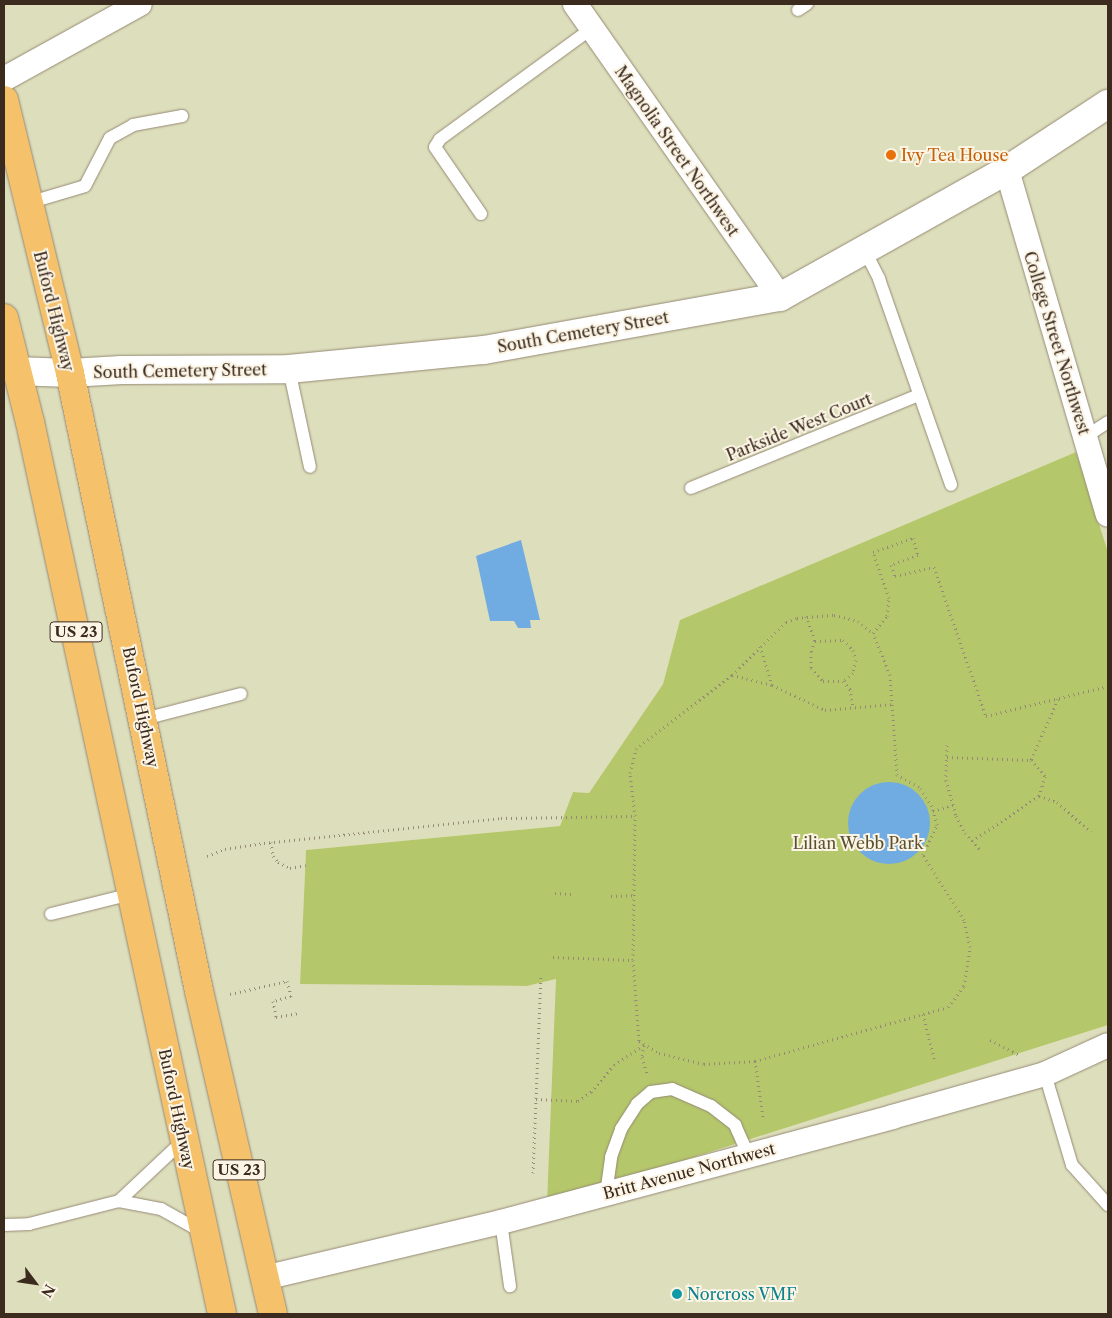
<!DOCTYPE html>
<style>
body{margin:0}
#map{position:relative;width:1112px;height:1318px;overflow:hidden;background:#f0e9cc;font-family:"Libre Caslon Text",serif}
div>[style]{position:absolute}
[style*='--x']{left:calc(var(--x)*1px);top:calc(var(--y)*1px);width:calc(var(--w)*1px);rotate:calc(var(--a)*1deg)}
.built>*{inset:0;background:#dddebc}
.green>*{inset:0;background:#b5c76b}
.water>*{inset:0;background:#70abe1}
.round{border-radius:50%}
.path>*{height:3px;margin-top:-1.5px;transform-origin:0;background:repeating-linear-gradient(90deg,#968a75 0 1px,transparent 0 5px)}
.roads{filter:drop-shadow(0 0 1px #968a75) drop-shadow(0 0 1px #968a75)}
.service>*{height:12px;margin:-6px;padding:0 6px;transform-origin:6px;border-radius:6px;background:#fff}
.minor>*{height:24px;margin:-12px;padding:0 12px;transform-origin:12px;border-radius:12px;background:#fff}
.tertiary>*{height:28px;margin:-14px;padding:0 14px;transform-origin:14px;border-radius:14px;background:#fff}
.primary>*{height:28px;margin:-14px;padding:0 14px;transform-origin:14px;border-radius:14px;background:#f5c16b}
.dots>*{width:14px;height:14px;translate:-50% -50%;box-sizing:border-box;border:2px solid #fcf5e5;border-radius:50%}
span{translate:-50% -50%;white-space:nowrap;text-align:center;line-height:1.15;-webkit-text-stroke:4px #fcf5e5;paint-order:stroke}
.shield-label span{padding:1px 4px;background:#fcf5e5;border:1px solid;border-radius:4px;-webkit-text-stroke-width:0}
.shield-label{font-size:15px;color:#3b2a1e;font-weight:700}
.street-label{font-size:16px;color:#3b2a1e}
.food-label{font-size:16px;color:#c56008}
.left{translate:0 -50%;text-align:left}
.park-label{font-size:16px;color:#5a5131}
.culture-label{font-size:16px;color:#0d838f}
.frame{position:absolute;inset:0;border:5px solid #3b2a1e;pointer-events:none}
.north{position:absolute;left:10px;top:1258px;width:50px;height:50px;-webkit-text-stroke:4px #fcf5e5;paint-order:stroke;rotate:121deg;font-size:14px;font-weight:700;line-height:20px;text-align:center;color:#3b2a1e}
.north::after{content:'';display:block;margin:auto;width:18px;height:22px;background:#3b2a1e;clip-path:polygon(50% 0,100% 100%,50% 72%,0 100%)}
</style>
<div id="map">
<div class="built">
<i style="clip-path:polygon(4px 4px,1108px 4px,1108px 552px,1076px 452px,680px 620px,663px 684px,589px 793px,573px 792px,560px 826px,306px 850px,300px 983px,527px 986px,557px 979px,548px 1204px,1108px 1025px,1108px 1314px,4px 1314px)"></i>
</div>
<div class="green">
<i style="clip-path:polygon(1076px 452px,1108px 552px,1108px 1025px,547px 1204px,556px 979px,527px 986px,300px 984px,306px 850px,560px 826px,573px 792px,589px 793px,663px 684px,680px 620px)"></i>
</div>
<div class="water">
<i style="clip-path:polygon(521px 540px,540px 620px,530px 620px,531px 628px,518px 628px,514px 621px,490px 621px,476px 556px)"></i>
<i class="round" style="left:848px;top:782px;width:82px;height:82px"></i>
</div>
<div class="path">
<i style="--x:806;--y:616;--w:27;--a:70"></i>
<i style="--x:815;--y:641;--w:12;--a:110"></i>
<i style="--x:811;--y:652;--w:16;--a:90"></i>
<i style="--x:811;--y:668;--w:18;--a:47"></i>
<i style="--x:823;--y:681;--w:20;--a:0"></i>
<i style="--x:843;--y:681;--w:11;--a:49"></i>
<i style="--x:850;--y:689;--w:18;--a:81"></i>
<i style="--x:815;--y:641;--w:28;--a:-2"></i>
<i style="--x:843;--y:640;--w:14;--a:45"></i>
<i style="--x:853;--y:650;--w:10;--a:73"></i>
<i style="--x:856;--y:660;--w:13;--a:103"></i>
<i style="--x:853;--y:673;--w:13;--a:141"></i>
<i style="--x:760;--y:646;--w:41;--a:72.9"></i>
<i style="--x:732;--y:675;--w:76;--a:-44.5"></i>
<i style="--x:786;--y:622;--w:12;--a:-20"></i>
<i style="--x:797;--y:618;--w:37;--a:-5"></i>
<i style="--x:834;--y:615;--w:25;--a:14"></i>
<i style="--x:858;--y:621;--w:19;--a:39"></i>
<i style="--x:1058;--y:699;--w:67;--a:113.9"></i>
<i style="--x:1031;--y:760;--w:21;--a:49"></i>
<i style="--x:1045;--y:776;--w:21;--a:107"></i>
<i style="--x:1039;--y:796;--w:19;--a:18"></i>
<i style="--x:1057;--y:802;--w:45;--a:41.4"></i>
<i style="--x:947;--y:745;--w:35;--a:92"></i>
<i style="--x:946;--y:780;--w:37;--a:74"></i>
<i style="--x:956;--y:816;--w:19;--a:62"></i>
<i style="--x:965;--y:833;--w:24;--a:48"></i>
<i style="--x:947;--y:757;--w:84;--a:2"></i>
<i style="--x:933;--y:811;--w:21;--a:-17"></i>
<i style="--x:972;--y:841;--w:81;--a:-33.9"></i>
<i style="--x:271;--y:842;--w:14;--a:82"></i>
<i style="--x:273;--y:856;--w:8;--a:50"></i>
<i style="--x:278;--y:862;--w:13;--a:27"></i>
<i style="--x:290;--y:868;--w:16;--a:-11"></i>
<i style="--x:207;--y:856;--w:19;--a:-21"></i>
<i style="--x:225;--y:849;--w:39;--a:-9"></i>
<i style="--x:264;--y:843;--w:238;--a:-6"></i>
<i style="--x:501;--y:818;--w:134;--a:-0.9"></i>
<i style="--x:555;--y:893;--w:16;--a:4"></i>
<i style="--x:611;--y:896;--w:23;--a:-2"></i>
<i style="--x:553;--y:957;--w:80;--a:2.1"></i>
<i style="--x:633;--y:960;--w:81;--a:85.8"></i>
<i style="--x:639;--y:1041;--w:23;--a:31"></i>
<i style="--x:659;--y:1053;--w:46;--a:13.7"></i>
<i style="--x:704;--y:1064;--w:51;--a:-3.4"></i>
<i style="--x:755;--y:1061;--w:200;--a:-15.6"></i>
<i style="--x:948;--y:1007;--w:26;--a:-53"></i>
<i style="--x:964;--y:986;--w:39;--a:-81"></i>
<i style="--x:970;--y:947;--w:28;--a:-103"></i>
<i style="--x:964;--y:920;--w:77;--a:-122.2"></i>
<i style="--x:923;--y:855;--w:33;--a:-65"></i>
<i style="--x:937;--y:825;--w:20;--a:-105"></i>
<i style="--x:932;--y:806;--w:23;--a:-124"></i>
<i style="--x:919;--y:787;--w:25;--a:-151"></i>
<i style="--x:897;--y:775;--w:100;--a:-94"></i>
<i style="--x:890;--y:675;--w:45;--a:-112"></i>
<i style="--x:873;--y:633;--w:22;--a:-51"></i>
<i style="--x:887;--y:616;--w:18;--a:-84"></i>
<i style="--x:889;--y:598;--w:49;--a:-109.2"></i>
<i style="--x:873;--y:552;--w:42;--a:-19.3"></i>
<i style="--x:913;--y:538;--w:18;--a:74"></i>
<i style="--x:918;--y:555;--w:29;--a:160"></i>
<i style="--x:891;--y:565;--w:12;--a:70"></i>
<i style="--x:895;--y:576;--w:40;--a:-13"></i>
<i style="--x:934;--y:567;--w:158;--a:70.8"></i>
<i style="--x:986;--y:716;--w:126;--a:-13.8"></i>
<i style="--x:633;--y:960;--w:144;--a:-89.2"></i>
<i style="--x:635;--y:816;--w:43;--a:-96.6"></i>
<i style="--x:630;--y:773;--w:25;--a:-76"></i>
<i style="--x:636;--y:749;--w:121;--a:-37.6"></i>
<i style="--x:732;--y:675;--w:41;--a:14"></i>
<i style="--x:772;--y:685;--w:59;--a:25.3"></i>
<i style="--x:825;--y:710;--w:68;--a:-5"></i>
<i style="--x:230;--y:994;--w:58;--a:-12.8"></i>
<i style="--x:287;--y:981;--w:16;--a:75"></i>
<i style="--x:291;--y:996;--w:19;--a:164"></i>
<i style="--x:273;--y:1001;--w:16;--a:79"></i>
<i style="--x:276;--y:1017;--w:23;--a:-10"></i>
<i style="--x:923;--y:1014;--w:49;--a:76"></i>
<i style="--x:990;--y:1040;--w:33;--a:27"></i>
<i style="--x:644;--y:1045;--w:12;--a:99"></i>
<i style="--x:642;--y:1057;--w:17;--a:73"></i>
<i style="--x:755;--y:1061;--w:57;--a:81.9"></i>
<i style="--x:536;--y:1099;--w:42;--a:2.7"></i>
<i style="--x:578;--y:1101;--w:16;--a:-35"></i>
<i style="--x:591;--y:1092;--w:35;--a:-50"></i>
<i style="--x:614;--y:1065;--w:37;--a:-34"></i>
<i style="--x:533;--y:1173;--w:197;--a:-87.7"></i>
</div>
<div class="roads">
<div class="service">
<i style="--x:798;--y:10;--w:11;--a:-34"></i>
<i style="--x:28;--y:203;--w:59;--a:-16.6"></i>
<i style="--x:85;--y:186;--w:54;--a:-62.5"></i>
<i style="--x:110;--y:138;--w:26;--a:-29"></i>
<i style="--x:133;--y:125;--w:50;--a:-10.4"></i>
<i style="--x:481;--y:214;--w:81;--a:-124.5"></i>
<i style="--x:435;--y:147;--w:9;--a:-58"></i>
<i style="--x:440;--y:139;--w:188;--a:-36.1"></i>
<i style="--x:864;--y:249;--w:34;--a:63"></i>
<i style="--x:879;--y:279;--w:218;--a:70.7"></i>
<i style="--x:289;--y:369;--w:100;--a:77.9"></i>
<i style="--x:1085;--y:437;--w:27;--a:-33"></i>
<i style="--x:691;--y:488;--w:246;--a:-22.2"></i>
<i style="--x:144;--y:719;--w:100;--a:-14.5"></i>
<i style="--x:51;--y:914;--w:82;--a:-14"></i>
<i style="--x:1045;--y:1074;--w:95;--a:73.5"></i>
<i style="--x:1072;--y:1165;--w:54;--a:48"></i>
<i style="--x:606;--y:1194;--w:37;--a:-82"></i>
<i style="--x:611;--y:1157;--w:30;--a:-70"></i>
<i style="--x:621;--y:1129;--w:30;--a:-57"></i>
<i style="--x:637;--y:1104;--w:18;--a:-41"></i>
<i style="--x:651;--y:1092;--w:21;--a:-8"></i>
<i style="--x:672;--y:1089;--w:43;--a:23.6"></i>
<i style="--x:711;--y:1106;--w:31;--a:38"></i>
<i style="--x:735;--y:1125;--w:32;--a:66"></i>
<i style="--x:119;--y:1201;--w:89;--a:-43.2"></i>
<i style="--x:501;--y:1222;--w:65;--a:82"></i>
<i style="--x:4;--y:1225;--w:25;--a:-2"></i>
<i style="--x:29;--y:1224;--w:93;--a:-14.3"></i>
<i style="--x:119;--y:1201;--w:43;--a:10.8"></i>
<i style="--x:161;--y:1209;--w:47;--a:29.3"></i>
</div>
<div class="minor">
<i style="--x:575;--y:4;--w:358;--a:55"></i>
<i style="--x:4;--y:79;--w:155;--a:-28.9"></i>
<i style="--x:1007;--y:170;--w:359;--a:73.7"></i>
<i style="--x:264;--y:1278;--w:244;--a:-13.3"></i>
<i style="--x:501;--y:1222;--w:405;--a:-15"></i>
<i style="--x:892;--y:1117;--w:159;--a:-15.7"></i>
<i style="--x:1045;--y:1074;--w:69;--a:-24.7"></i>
</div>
<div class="tertiary">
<i style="--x:15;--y:371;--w:55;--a:2.1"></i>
<i style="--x:70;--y:373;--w:52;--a:-3.3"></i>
<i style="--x:122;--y:370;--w:167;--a:-0.3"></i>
<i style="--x:289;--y:369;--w:196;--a:-5.6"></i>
<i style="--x:484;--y:350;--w:301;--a:-10.2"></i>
<i style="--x:780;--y:297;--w:260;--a:-29.2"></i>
<i style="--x:1007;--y:170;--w:121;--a:-33.2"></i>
</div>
<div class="primary">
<i style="--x:4;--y:100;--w:281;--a:76.4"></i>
<i style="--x:70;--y:373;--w:631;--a:78.21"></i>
<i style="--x:199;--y:991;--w:331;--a:77.1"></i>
<i style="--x:4;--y:318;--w:107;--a:76"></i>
<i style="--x:30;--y:422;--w:912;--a:77.85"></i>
</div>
</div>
<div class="dots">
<i style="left:891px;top:155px;background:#e8710a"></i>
<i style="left:677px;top:1294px;background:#0f9aa8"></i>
</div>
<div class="shield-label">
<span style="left:76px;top:632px">US 23</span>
<span style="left:239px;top:1170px">US 23</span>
</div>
<div class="street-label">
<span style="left:677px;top:151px;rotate:55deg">Magnolia Street Northwest</span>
<span style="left:54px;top:311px;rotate:76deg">Buford Highway</span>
<span style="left:583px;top:332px;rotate:-10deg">South Cemetery Street</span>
<span style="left:1057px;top:343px;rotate:73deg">College Street Northwest</span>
<span style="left:180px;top:371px;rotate:-1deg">South Cemetery Street</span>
<span style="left:799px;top:427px;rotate:-22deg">Parkside West Court</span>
<span style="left:141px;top:707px;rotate:78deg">Buford Highway</span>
<span style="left:177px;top:1109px;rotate:78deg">Buford Highway</span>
<span style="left:689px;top:1171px;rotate:-15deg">Britt Avenue Northwest</span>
</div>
<div class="food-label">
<span class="left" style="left:901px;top:155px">Ivy Tea House</span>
</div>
<div class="park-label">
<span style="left:858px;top:843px">Lilian Webb Park</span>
</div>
<div class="culture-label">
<span class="left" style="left:687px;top:1294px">Norcross VMF</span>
</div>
<div class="frame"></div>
<div class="north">N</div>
</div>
